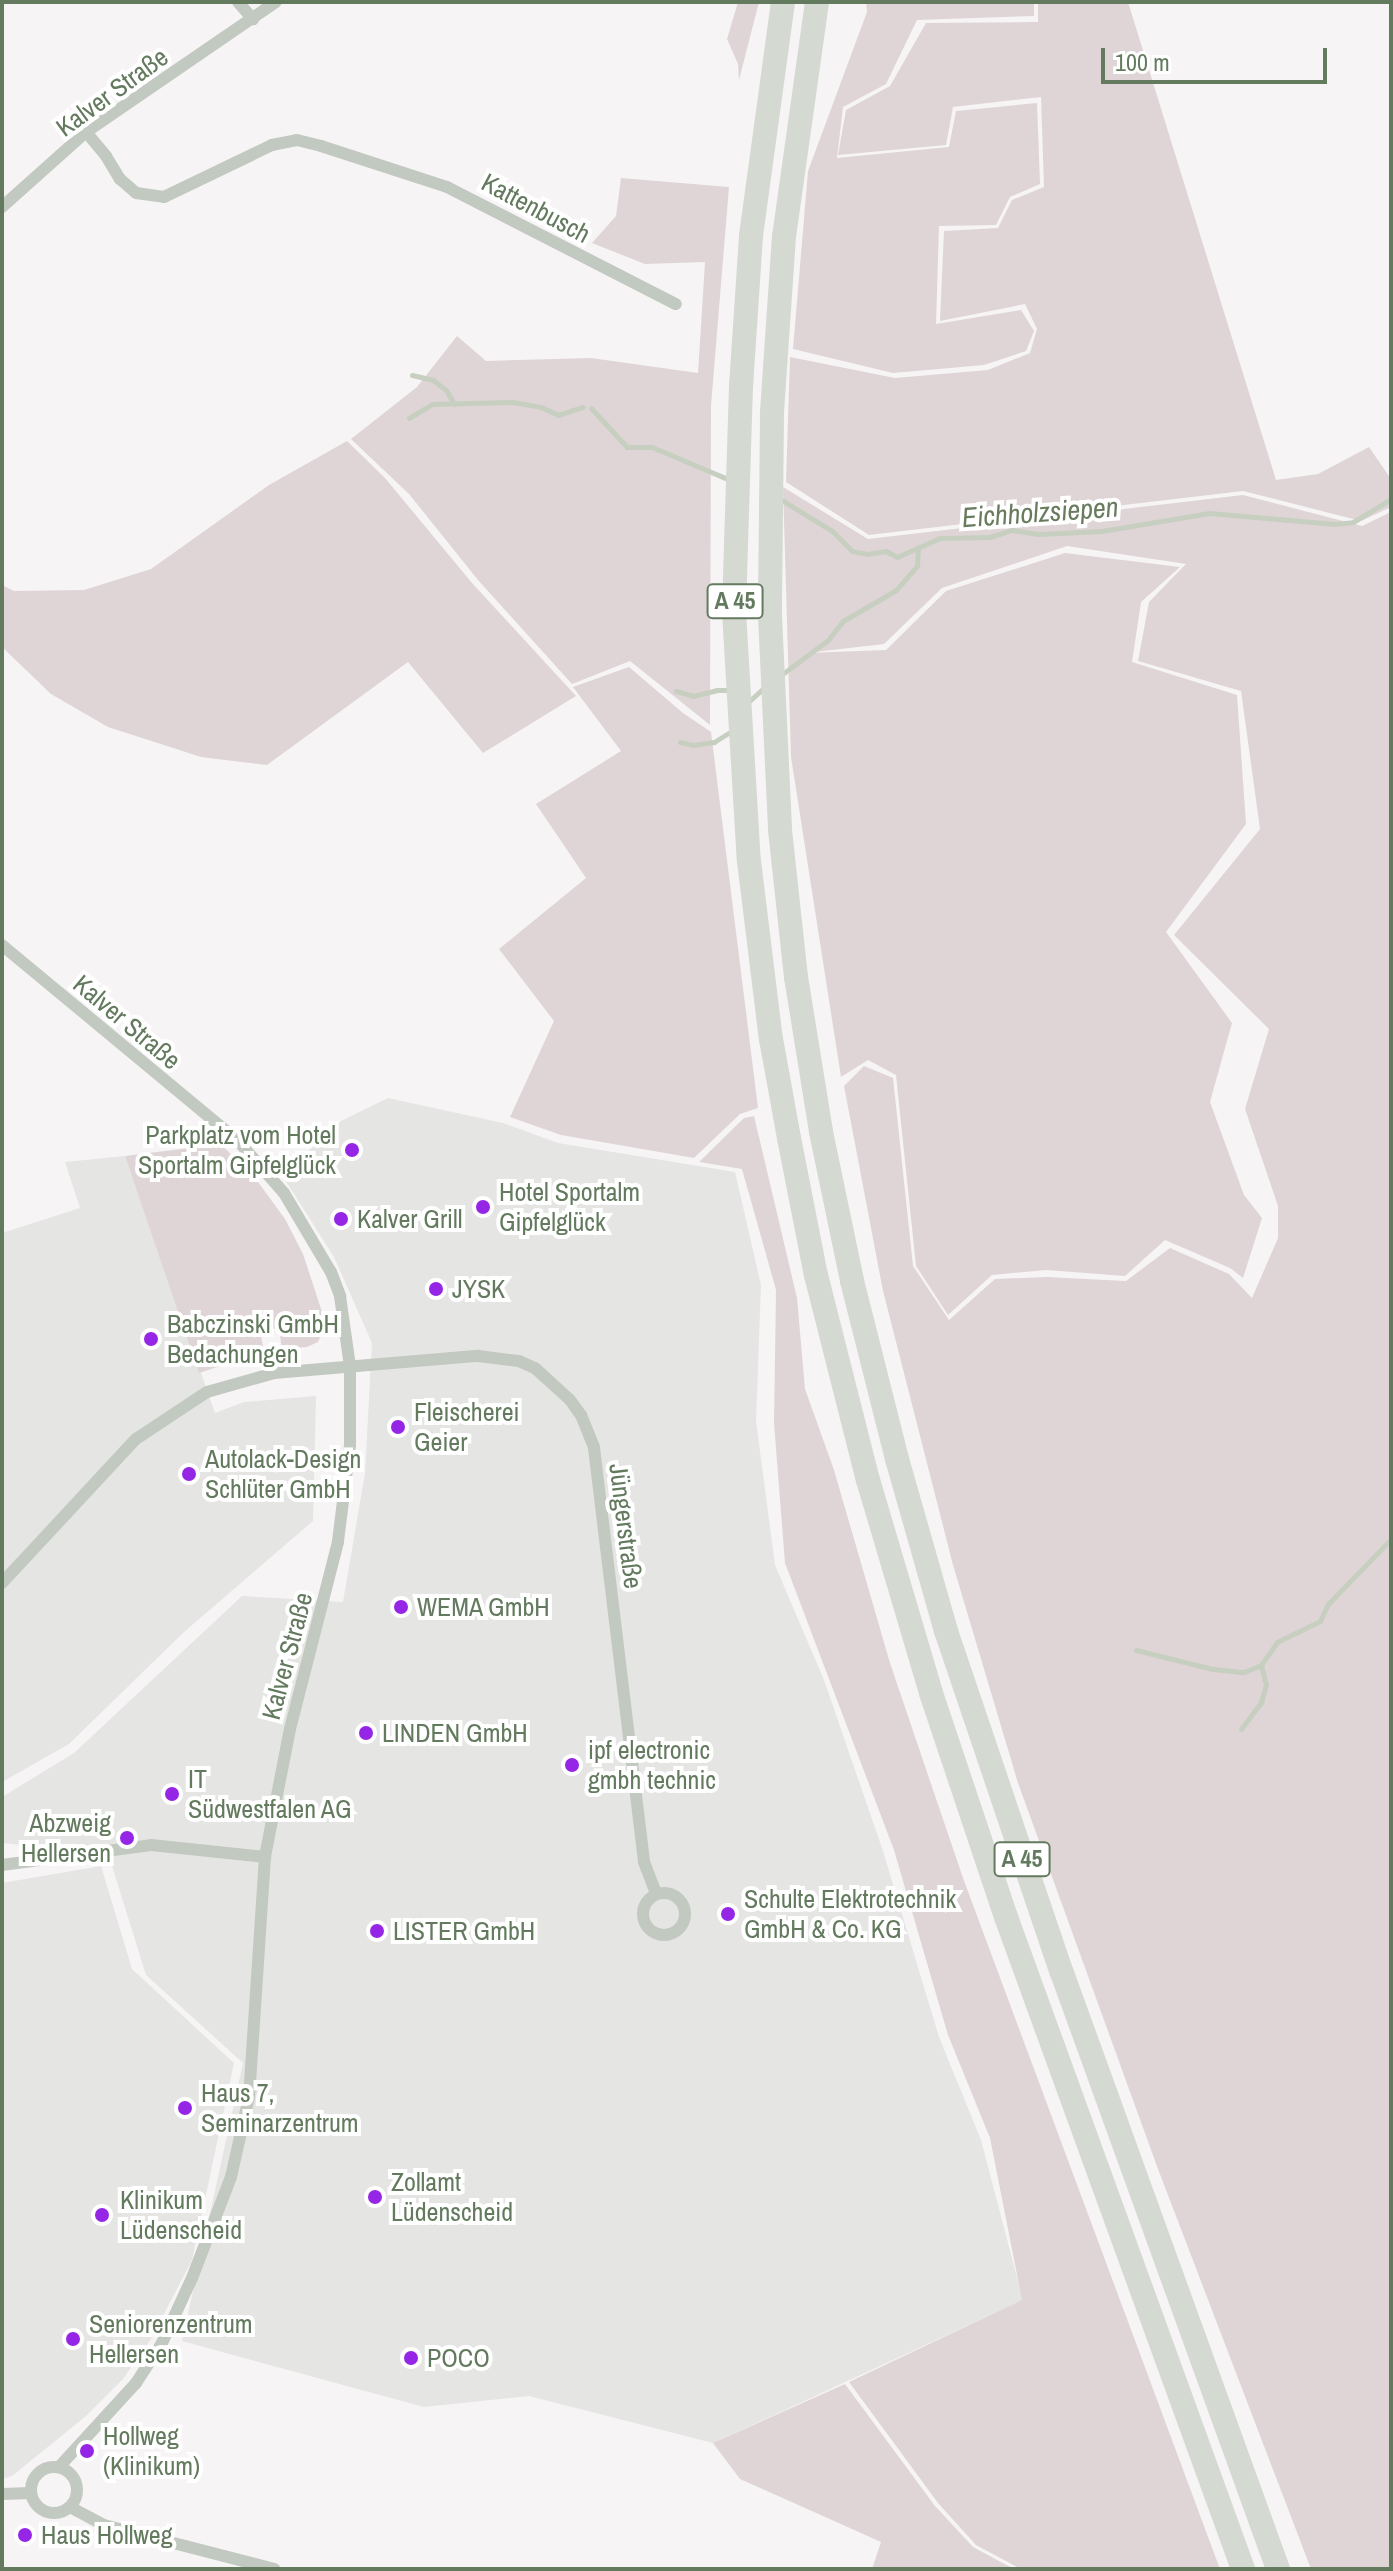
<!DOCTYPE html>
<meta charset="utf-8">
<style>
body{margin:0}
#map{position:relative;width:1393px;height:2571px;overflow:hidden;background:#f7f4f6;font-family:"Archivo Narrow",sans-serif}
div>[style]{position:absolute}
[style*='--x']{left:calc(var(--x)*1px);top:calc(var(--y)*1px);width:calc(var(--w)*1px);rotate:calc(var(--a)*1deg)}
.built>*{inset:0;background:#e5e5e4}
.green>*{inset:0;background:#dfd5d6}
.stream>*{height:5px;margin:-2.5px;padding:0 2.5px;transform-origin:2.5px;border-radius:2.5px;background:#c7cfc1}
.minor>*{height:12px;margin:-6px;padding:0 6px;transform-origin:6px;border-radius:6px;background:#c2c9c0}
.minor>.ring{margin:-6px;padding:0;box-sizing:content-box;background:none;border:12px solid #c2c9c0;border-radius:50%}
.motorway>*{height:24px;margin:-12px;padding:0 12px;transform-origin:12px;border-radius:12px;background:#d4d9d2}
.dots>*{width:22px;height:22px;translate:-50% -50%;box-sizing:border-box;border:4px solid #fff;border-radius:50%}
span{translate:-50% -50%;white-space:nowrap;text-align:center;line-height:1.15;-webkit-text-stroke:8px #fff;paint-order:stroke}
.shield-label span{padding:2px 6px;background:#fff;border:2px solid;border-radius:6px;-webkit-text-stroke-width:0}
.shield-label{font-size:24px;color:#637a5e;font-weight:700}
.street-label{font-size:26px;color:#637a5e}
.poi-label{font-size:26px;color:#637a5e}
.right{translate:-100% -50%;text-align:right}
.left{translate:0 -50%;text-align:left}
.water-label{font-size:28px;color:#687b5d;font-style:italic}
.frame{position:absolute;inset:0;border:4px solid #637a5e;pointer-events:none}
.scale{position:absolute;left:1101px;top:48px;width:226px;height:36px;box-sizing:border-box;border:4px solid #637a5e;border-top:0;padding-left:10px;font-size:24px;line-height:28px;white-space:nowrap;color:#637a5e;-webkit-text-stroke:6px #fff;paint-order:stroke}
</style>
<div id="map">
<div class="built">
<i style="clip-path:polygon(388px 1098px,503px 1123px,558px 1143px,735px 1172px,761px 1285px,756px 1421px,775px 1565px,824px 1680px,883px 1851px,939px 2037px,981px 2140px,1023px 2300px,713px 2443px,529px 2396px,424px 2407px,182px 2341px,243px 2063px,146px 1975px,108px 1853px,2px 1843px,2px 1797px,74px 1753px,242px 1596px,343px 1602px,365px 1473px,372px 1343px,334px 1257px,282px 1175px,341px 1121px)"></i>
<i style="clip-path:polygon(125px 1156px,215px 1413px,244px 1402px,316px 1396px,313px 1521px,184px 1632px,69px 1744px,2px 1782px,2px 1233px,80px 1208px,65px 1162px)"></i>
<i style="clip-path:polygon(101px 1866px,132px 1969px,234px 2063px,192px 2260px,151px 2339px,123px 2379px,86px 2416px,12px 2476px,2px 2479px,2px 1883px)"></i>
</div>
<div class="green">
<i style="clip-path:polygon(738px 2px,759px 2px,739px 80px,738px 64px,727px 39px)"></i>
<i style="clip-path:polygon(866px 2px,1034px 2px,1034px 16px,917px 20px,886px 84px,843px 107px,837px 158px,949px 147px,956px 111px,1037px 103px,1040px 184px,1010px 197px,996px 225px,939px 226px,936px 324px,1021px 310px,1034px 331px,1026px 351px,984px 365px,893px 373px,793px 349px,808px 171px,867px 12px)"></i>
<i style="clip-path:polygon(1038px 2px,1128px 2px,1276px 480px,1318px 474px,1369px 447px,1391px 479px,1391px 507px,1361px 521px,1243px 491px,869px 535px,786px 482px,790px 357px,895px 378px,988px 370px,1030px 353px,1037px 329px,1025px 304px,940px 321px,944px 231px,998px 228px,1012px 200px,1044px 187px,1041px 97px,953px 107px,946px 145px,838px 155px,846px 110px,890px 86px,926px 23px,1038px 22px)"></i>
<i style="clip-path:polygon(621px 178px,729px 187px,711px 406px,710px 725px,630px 661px,572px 684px,478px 580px,409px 494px,351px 439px,417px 387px,457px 336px,486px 361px,591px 358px,698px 373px,705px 262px,645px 264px,592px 243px,616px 216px)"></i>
<i style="clip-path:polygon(347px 441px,385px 478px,472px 583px,576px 696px,483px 753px,408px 662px,267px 765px,201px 757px,108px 727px,51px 694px,2px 647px,2px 585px,14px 591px,84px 590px,151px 569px,269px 485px)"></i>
<i style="clip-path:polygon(783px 487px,868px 539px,1243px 495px,1362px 526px,1391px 512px,1391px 2569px,1311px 2569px,1158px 2169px,1018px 1783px,953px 1565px,883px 1291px,844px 1086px,864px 1066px,893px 1078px,913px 1266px,949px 1320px,995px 1279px,1047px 1277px,1126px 1281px,1170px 1248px,1229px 1274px,1252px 1298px,1278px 1238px,1278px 1206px,1245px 1109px,1269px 1029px,1174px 935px,1260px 829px,1241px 691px,1138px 661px,1149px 602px,1186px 564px,1067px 546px,942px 588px,884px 644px,806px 653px,886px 650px,946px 591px,1065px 553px,1180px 567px,1141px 602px,1132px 662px,1237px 695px,1246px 824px,1166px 932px,1232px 1023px,1210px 1102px,1244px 1195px,1262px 1218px,1243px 1278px,1230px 1268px,1165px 1240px,1125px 1276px,1046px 1270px,992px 1275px,948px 1315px,916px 1266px,896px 1075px,868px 1060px,841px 1077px,791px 757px)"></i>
<i style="clip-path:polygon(629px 667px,683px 713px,711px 732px,758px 1108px,740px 1114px,694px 1158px,561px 1135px,510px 1117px,554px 1021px,499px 949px,586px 878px,536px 804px,621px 751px,573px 687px)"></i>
<i style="clip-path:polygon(754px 1116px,797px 1298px,805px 1389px,834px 1470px,890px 1663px,963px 1878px,1220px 2569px,1021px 2569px,976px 2545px,938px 2503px,849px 2382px,1022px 2300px,990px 2138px,948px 2035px,894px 1850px,785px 1563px,774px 1423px,776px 1290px,742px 1169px,699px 1162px,744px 1118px)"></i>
<i style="clip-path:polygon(221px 1144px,258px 1182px,285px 1219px,303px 1254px,326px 1324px,318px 1342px,307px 1347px,282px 1349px,279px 1328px,260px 1330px,264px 1352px,199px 1373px,125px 1156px)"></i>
<i style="clip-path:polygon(845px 2384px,935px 2506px,973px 2547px,1014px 2569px,872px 2569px,881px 2542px,740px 2479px,713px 2443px)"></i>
</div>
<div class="stream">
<i style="--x:412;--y:375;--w:22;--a:13"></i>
<i style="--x:433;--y:380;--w:16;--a:38"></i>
<i style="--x:446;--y:390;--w:16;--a:60"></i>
<i style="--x:591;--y:408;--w:53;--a:47.3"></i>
<i style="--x:627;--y:447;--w:25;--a:0"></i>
<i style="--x:652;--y:447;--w:85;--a:22.9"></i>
<i style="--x:409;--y:418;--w:27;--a:-31"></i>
<i style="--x:432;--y:404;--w:81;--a:-1.4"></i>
<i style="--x:513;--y:402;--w:28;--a:10"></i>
<i style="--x:541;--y:407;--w:19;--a:25"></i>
<i style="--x:558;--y:415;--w:26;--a:-18"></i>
<i style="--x:780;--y:499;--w:61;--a:31.6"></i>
<i style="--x:832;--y:531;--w:28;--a:45"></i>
<i style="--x:852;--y:551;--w:15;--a:11"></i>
<i style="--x:867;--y:554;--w:19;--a:-9"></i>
<i style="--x:886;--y:551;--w:13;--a:29"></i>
<i style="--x:897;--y:557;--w:47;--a:-23.8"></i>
<i style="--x:940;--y:538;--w:50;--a:-1.1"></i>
<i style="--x:990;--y:537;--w:23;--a:-18"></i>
<i style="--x:1012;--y:530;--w:26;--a:9"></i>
<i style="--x:1038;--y:534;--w:64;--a:-2.7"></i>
<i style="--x:1102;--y:531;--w:109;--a:-9.5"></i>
<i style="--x:1209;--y:513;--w:126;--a:5"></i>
<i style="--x:1335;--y:524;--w:18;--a:-6"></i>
<i style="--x:1353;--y:522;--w:44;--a:-31.2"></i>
<i style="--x:781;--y:675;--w:59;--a:-36.7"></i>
<i style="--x:828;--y:640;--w:24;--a:-52"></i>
<i style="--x:843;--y:621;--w:61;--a:-30.3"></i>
<i style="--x:896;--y:590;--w:32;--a:-49"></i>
<i style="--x:917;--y:566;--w:17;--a:-87"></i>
<i style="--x:676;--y:691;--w:18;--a:16"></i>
<i style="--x:693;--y:696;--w:25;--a:-14"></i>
<i style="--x:717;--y:690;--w:16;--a:0"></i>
<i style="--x:747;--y:703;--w:25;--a:-42"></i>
<i style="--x:680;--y:742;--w:13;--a:13"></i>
<i style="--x:693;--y:745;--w:21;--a:-8"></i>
<i style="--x:714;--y:742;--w:25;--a:-32"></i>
<i style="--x:1136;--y:1650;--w:79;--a:13.9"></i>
<i style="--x:1213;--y:1669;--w:31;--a:6"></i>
<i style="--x:1244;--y:1672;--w:18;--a:-22"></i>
<i style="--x:1261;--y:1665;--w:28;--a:-55"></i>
<i style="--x:1277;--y:1642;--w:48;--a:-26"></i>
<i style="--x:1320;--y:1621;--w:19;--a:-65"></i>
<i style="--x:1328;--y:1604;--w:91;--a:-45.9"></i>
<i style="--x:1241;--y:1729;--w:34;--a:-53"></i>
<i style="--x:1261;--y:1702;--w:18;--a:-74"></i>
<i style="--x:1266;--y:1685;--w:21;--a:-104"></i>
</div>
<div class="minor">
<i style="--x:238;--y:2;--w:23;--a:49"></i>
<i style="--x:86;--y:132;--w:31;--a:50"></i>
<i style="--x:106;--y:156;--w:27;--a:59"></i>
<i style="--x:120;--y:179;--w:21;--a:41"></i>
<i style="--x:136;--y:193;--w:28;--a:8"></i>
<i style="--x:164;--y:197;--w:120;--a:-25.7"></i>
<i style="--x:272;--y:145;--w:25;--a:-11"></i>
<i style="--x:297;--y:140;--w:25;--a:14"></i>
<i style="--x:321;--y:146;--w:133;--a:18"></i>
<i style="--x:447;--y:187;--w:257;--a:27.1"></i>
<i style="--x:2;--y:207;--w:113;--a:-41.8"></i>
<i style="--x:86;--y:132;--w:230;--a:-34.4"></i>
<i style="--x:2;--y:945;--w:308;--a:39.7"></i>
<i style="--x:239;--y:1142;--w:68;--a:48.6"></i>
<i style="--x:284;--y:1193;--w:92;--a:59.3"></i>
<i style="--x:331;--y:1272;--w:26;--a:69"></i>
<i style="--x:340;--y:1296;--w:71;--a:81.9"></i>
<i style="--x:350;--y:1366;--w:79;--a:90"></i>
<i style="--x:350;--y:1445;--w:98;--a:97.1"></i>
<i style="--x:338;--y:1542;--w:193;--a:104.4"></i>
<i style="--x:290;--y:1729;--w:130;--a:101.1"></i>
<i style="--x:265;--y:1857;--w:241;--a:93.8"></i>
<i style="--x:249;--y:2097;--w:82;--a:102.7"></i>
<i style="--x:231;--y:2177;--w:108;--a:111.1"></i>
<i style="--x:192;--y:2278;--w:72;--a:114.8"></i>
<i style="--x:162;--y:2343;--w:48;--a:123"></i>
<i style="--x:136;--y:2383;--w:114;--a:132.5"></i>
<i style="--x:2;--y:1583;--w:197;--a:-47.1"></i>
<i style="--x:136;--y:1439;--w:85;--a:-33.5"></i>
<i style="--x:207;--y:1392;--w:70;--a:-15.8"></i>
<i style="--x:274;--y:1373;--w:205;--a:-4.8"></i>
<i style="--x:478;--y:1356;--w:41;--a:7"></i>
<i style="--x:519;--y:1361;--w:17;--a:24"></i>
<i style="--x:535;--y:1368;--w:47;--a:42.4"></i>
<i style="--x:570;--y:1400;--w:19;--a:54"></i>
<i style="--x:581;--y:1415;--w:35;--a:68"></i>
<i style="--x:594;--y:1448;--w:417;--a:83.1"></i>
<i style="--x:644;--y:1862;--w:34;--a:69"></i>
<i style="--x:2;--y:1865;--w:150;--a:-7.6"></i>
<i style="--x:151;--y:1845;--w:115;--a:6"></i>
<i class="ring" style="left:643px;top:1893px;width:30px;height:30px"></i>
<i class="ring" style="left:31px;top:2467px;width:34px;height:34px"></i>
<i style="--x:2;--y:2494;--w:29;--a:-2"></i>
<i style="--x:70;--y:2507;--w:38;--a:28"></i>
<i style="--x:104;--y:2525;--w:176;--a:14.5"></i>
</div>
<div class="motorway">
<i style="--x:783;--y:2;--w:236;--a:97.8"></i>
<i style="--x:751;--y:236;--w:150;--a:93.8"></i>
<i style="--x:741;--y:386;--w:226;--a:91.8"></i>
<i style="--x:734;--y:612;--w:249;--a:86.6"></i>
<i style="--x:749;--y:861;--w:179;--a:83"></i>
<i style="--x:771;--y:1039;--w:101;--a:79.7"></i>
<i style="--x:789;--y:1138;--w:140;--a:78.9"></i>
<i style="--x:816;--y:1275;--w:211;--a:75.8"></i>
<i style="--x:868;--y:1480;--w:222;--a:73.5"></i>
<i style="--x:931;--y:1693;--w:236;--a:71.5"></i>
<i style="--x:1006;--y:1917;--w:694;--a:70.02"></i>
<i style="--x:817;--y:2;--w:236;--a:98"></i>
<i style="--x:784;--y:236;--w:178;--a:93.9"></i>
<i style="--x:772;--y:414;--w:202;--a:90.6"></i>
<i style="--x:770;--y:616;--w:214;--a:87.3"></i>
<i style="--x:780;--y:830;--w:148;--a:83.8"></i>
<i style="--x:796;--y:977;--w:157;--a:80.8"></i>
<i style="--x:821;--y:1132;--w:152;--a:78.2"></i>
<i style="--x:852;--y:1281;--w:184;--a:75.8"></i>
<i style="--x:897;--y:1459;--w:179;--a:74.1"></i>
<i style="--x:946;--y:1631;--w:361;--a:71.3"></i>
<i style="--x:1062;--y:1973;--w:634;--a:70.08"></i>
</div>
<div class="dots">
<i style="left:352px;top:1150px;background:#9626e6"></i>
<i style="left:483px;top:1207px;background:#9626e6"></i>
<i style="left:341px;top:1219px;background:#9626e6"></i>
<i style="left:436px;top:1289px;background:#9626e6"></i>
<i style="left:151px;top:1339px;background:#9626e6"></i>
<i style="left:398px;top:1427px;background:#9626e6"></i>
<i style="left:189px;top:1474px;background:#9626e6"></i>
<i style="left:401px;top:1607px;background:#9626e6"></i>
<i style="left:366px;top:1733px;background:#9626e6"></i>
<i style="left:572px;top:1765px;background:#9626e6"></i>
<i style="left:172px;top:1794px;background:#9626e6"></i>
<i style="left:127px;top:1838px;background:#9626e6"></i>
<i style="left:728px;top:1914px;background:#9626e6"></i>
<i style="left:377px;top:1931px;background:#9626e6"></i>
<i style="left:185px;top:2108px;background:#9626e6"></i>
<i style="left:375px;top:2197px;background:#9626e6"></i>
<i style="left:102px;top:2215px;background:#9626e6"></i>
<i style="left:73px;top:2339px;background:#9626e6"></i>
<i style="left:411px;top:2358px;background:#9626e6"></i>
<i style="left:87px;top:2451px;background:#9626e6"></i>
<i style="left:25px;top:2535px;background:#9626e6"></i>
</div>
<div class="shield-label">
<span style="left:735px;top:601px">A 45</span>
<span style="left:1022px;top:1859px">A 45</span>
</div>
<div class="street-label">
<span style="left:112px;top:92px;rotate:-36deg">Kalver Straße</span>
<span style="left:536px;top:208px;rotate:28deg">Kattenbusch</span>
<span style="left:127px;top:1022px;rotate:40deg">Kalver Straße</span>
<span style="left:626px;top:1526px;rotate:83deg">Jüngerstraße</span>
<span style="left:287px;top:1656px;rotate:-75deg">Kalver Straße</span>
</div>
<div class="poi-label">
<span class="right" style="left:336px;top:1150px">Parkplatz vom Hotel<br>Sportalm Gipfelglück</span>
<span class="left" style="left:499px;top:1207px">Hotel Sportalm<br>Gipfelglück</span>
<span class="left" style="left:357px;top:1219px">Kalver Grill</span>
<span class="left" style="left:452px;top:1289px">JYSK</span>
<span class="left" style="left:167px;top:1339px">Babczinski GmbH<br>Bedachungen</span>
<span class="left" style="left:414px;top:1427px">Fleischerei<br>Geier</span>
<span class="left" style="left:205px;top:1474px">Autolack-Design<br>Schlüter GmbH</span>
<span class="left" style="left:417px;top:1607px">WEMA GmbH</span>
<span class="left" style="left:382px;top:1733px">LINDEN GmbH</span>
<span class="left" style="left:588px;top:1765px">ipf electronic<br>gmbh technic</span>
<span class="left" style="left:188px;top:1794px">IT<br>Südwestfalen AG</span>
<span class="right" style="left:111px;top:1838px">Abzweig<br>Hellersen</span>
<span class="left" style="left:744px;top:1914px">Schulte Elektrotechnik<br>GmbH &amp; Co. KG</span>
<span class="left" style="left:393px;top:1931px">LISTER GmbH</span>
<span class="left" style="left:201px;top:2108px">Haus 7,<br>Seminarzentrum</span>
<span class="left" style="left:391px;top:2197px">Zollamt<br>Lüdenscheid</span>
<span class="left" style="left:120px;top:2215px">Klinikum<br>Lüdenscheid</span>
<span class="left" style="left:89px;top:2339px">Seniorenzentrum<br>Hellersen</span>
<span class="left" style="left:427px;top:2358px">POCO</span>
<span class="left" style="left:103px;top:2451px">Hollweg<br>(Klinikum)</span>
<span class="left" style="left:41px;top:2535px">Haus Hollweg</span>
</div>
<div class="water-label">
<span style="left:1040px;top:512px;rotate:-4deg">Eichholzsiepen</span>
</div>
<div class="frame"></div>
<div class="scale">100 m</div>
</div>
